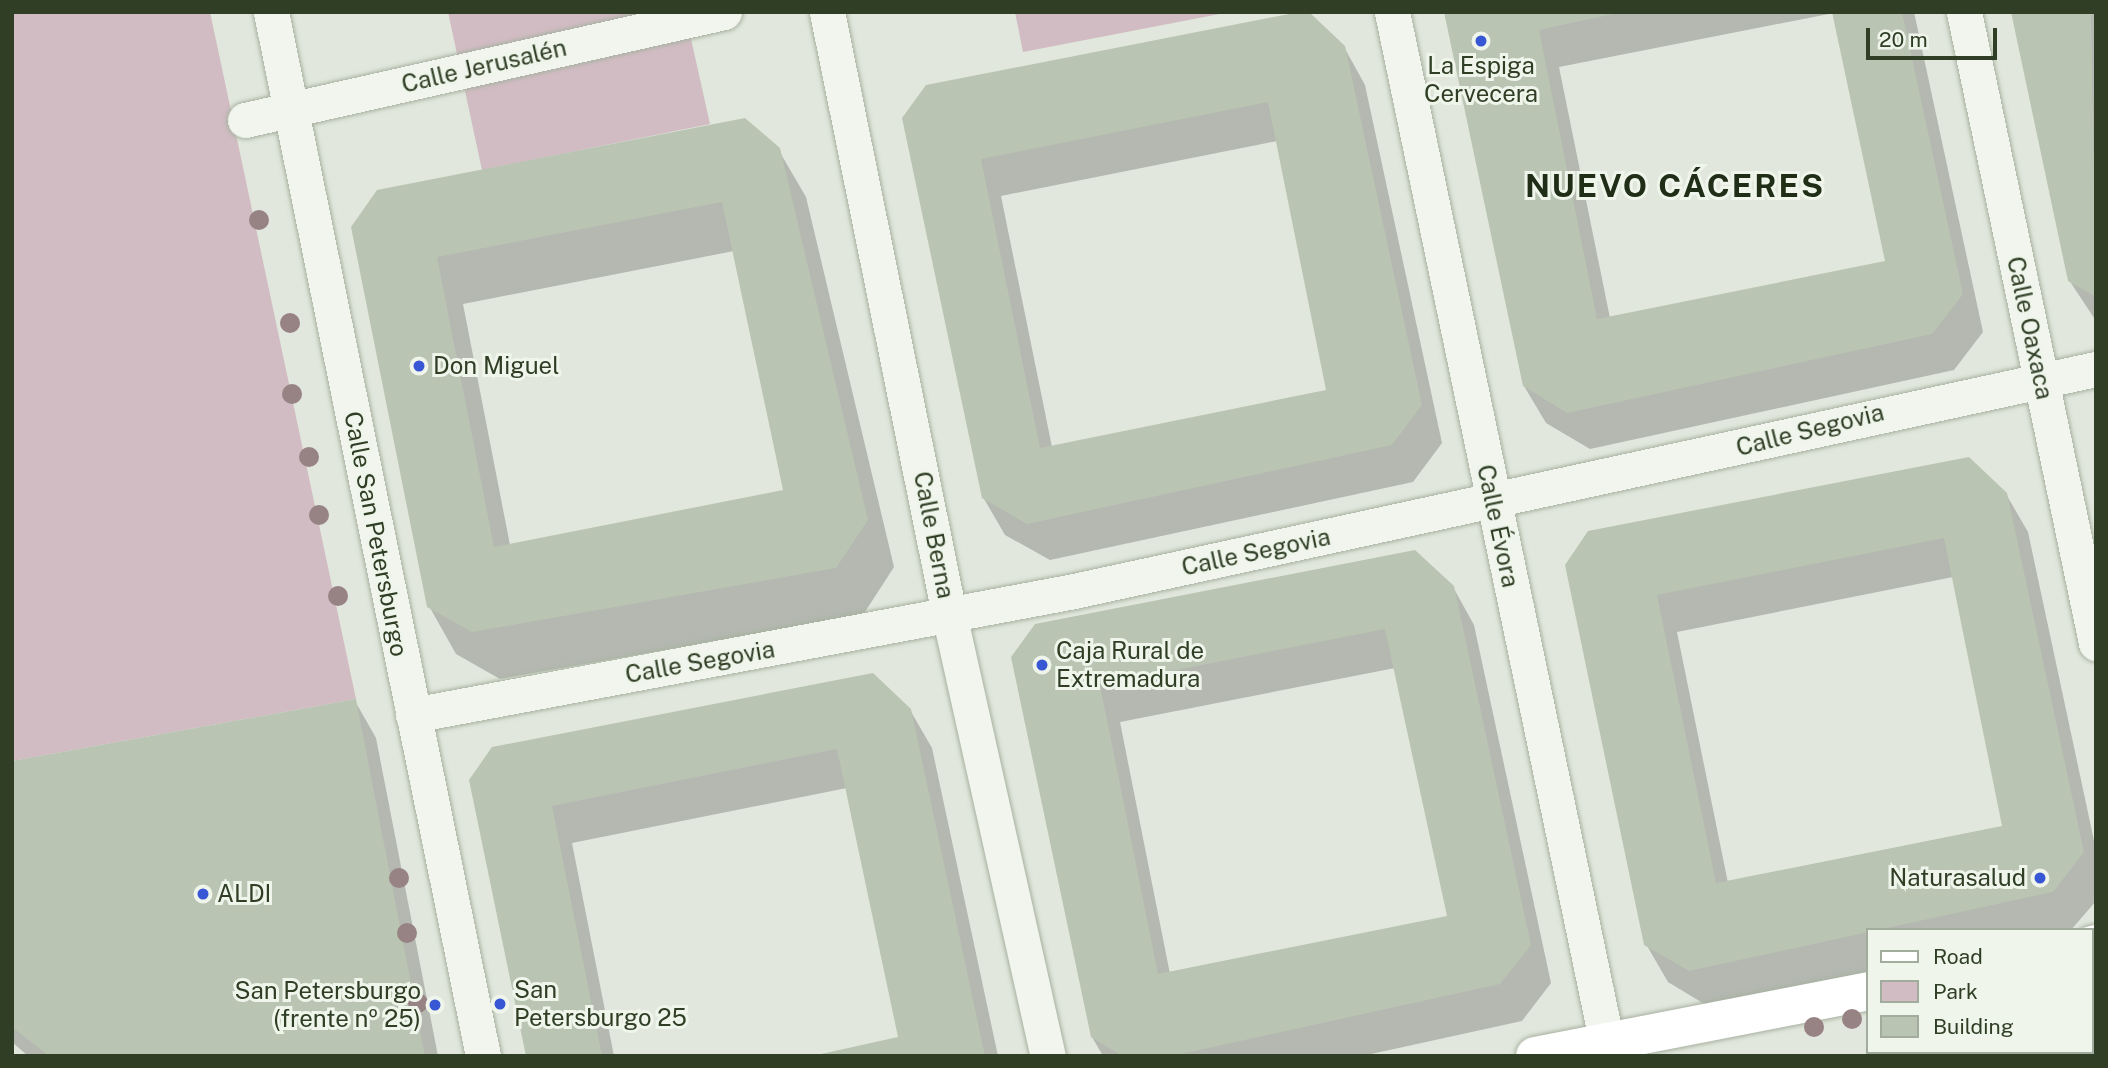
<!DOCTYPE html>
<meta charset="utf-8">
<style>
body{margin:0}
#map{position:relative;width:2108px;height:1068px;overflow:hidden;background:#e1e7dc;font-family:"Public Sans",sans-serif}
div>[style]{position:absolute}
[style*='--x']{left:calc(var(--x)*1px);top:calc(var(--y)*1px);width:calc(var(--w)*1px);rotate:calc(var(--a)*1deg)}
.green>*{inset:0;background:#d1bcc3}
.shadow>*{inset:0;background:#0003}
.building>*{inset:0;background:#bac4b3}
.roads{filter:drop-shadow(0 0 2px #a8b1a1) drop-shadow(0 0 2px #a8b1a1)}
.street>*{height:35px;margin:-17.5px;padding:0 17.5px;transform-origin:17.5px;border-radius:17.5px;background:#f1f5ee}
.secondary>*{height:38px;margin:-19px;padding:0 19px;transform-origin:19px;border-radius:19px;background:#fff}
.trees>*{width:20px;height:20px;margin:-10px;border-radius:50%;background:#978383}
.dots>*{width:19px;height:19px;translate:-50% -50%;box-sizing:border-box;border:4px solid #eff5eb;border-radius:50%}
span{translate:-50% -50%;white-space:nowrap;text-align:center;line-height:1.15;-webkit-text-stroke:6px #eff5eb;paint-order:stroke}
.street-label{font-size:24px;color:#2f3e25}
.poi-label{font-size:24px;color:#2f3e25}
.left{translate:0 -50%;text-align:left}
.right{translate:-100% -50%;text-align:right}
.district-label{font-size:32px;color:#202e17;font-weight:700;letter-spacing:2px}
.frame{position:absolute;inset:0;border:14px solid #2f3e25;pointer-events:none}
.legend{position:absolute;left:1866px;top:928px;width:228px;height:126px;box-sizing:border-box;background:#eff5eb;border:2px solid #a2ac9c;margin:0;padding:9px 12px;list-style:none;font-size:21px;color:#2f3e25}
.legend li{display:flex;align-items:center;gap:14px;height:35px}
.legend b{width:35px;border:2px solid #a2ac9c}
.scale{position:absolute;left:1866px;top:28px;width:131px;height:32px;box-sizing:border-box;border:4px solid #2f3e25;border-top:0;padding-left:9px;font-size:21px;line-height:24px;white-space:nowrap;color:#2f3e25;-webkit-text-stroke:5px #eff5eb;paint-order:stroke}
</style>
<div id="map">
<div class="green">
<i style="clip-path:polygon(12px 12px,210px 12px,356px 699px,12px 761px)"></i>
<i style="clip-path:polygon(448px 12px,685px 12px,710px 124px,482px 170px)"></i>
<i style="clip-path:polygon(1015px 12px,1230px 12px,1023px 52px)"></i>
</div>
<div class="shadow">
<i style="clip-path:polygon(evenodd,1446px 12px,1914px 12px,1983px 332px,1954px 370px,1590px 449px,1546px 423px,1524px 386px,1446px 12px,1834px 13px,1887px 262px,1610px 318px,1559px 67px,1834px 13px)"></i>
<i style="clip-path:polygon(2013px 12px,2096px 12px,2096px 321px,2069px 280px)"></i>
<i style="clip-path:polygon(evenodd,1344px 47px,1365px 85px,1442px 443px,1413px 482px,1050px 560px,1005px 535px,983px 497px,904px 118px,1344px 47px,1277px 141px,1328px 391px,1052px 447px,1001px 196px,1277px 141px)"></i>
<i style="clip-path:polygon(evenodd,778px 149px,806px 197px,894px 567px,863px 615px,500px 679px,456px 654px,429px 606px,352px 227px,778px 149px,734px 251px,785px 491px,510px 545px,463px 304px,734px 251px)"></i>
<i style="clip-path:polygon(evenodd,2006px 494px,2028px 532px,2096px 850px,2096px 901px,2071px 930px,1868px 930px,1868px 974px,1711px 1008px,1668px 982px,1646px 944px,1567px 565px,2006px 494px,1953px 577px,2004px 828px,1728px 883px,1677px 632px,1953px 577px)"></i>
<i style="clip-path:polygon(evenodd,1453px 587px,1474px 625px,1551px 983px,1522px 1021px,1362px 1056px,1103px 1056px,1092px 1037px,1036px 626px,1453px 587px,1395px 668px,1449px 918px,1170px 974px,1120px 722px,1395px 668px)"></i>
<i style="clip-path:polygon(355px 701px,376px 738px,438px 1056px,28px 1056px,12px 1042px,12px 762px)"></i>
<i style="clip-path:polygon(910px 710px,932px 748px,998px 1056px,815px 1056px,900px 1039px,847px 788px,572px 843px,614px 1056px,528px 1056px,471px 781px)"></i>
</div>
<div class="building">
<i style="clip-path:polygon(evenodd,1299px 12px,1309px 12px,1345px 46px,1422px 405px,1392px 445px,1027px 524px,982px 498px,902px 118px,926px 85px,1299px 12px,1268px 102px,1326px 390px,1040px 448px,981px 159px,1268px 102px)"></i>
<i style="clip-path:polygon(1444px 12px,1622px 12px,1539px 30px,1597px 319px,1885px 261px,1832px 12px,1902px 12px,1963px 294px,1932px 334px,1567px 413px,1523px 386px)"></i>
<i style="clip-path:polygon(2011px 12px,2091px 12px,2096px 297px,2068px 281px)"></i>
<i style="clip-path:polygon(evenodd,745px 118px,780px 148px,868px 520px,836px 568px,472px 632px,427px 607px,351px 227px,377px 190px,745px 118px,722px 202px,783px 490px,494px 547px,437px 257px,722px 202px)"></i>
<i style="clip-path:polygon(evenodd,1969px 457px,2007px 493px,2084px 852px,2053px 892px,1689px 971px,1644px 945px,1565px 565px,1588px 531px,1969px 457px,1944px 538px,2002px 826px,1716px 883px,1657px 595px,1944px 538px)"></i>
<i style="clip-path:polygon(evenodd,1415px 550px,1454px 586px,1531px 945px,1500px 984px,1172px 1056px,1122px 1056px,1091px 1037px,1011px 657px,1035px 624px,1415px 550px,1385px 629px,1447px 916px,1158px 974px,1100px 685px,1385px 629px)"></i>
<i style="clip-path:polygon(873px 673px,911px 709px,985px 1056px,812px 1056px,898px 1037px,837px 749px,552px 806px,602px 1056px,526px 1056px,469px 780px,492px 747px)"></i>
<i style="clip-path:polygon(356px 699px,425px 1056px,49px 1056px,12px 1027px,12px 761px)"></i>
</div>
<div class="roads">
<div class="street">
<i style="--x:271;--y:12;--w:1065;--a:78.52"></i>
<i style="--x:827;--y:12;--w:614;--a:78.54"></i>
<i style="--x:949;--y:614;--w:453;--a:77.4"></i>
<i style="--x:1392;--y:12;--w:1049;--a:78.23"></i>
<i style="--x:1964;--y:12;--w:645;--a:78.18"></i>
<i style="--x:245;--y:120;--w:491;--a:-12.7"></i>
<i style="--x:413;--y:715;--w:673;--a:-10.62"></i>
<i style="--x:1074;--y:591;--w:1046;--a:-12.26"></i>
</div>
<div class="secondary">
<i style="--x:2092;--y:945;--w:4;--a:-14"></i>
<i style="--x:1535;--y:1056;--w:339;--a:-11"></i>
</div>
</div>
<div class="trees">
<i style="left:259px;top:220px"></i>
<i style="left:290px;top:323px"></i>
<i style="left:292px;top:394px"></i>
<i style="left:309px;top:457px"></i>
<i style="left:319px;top:515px"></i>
<i style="left:338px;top:596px"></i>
<i style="left:399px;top:878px"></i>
<i style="left:407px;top:933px"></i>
<i style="left:418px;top:1003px"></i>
<i style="left:1852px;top:1019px"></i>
<i style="left:1814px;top:1027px"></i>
</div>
<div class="dots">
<i style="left:1481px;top:41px;background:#3857d5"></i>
<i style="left:419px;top:366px;background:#3857d5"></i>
<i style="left:1042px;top:665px;background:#3857d5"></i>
<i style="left:2040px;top:878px;background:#3857d5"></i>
<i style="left:203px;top:894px;background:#3857d5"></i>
<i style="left:500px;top:1004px;background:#3857d5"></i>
<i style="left:435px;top:1005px;background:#3857d5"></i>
</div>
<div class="street-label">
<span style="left:484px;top:66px;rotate:-13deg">Calle Jerusalén</span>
<span style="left:2030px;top:328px;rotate:78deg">Calle Oaxaca</span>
<span style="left:1810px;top:430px;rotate:-14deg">Calle Segovia</span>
<span style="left:1498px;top:526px;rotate:78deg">Calle Évora</span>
<span style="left:376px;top:534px;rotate:79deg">Calle San Petersburgo</span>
<span style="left:934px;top:535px;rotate:79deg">Calle Berna</span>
<span style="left:1256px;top:552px;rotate:-12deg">Calle Segovia</span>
<span style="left:700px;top:662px;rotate:-10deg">Calle Segovia</span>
</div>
<div class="poi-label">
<span style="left:1481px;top:80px">La Espiga<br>Cervecera</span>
<span class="left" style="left:433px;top:366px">Don Miguel</span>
<span class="left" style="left:1056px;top:665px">Caja Rural de<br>Extremadura</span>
<span class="right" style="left:2026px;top:878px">Naturasalud</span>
<span class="left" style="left:217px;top:894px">ALDI</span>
<span class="left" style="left:514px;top:1004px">San<br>Petersburgo 25</span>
<span class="right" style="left:421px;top:1005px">San Petersburgo<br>(frente nº 25)</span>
</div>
<div class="district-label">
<span style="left:1675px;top:186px">NUEVO CÁCERES</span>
</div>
<div class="frame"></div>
<ul class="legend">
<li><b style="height:9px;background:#fff"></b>Road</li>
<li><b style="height:19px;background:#d1bcc3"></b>Park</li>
<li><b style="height:19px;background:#bac4b3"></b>Building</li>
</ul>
<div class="scale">20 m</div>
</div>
